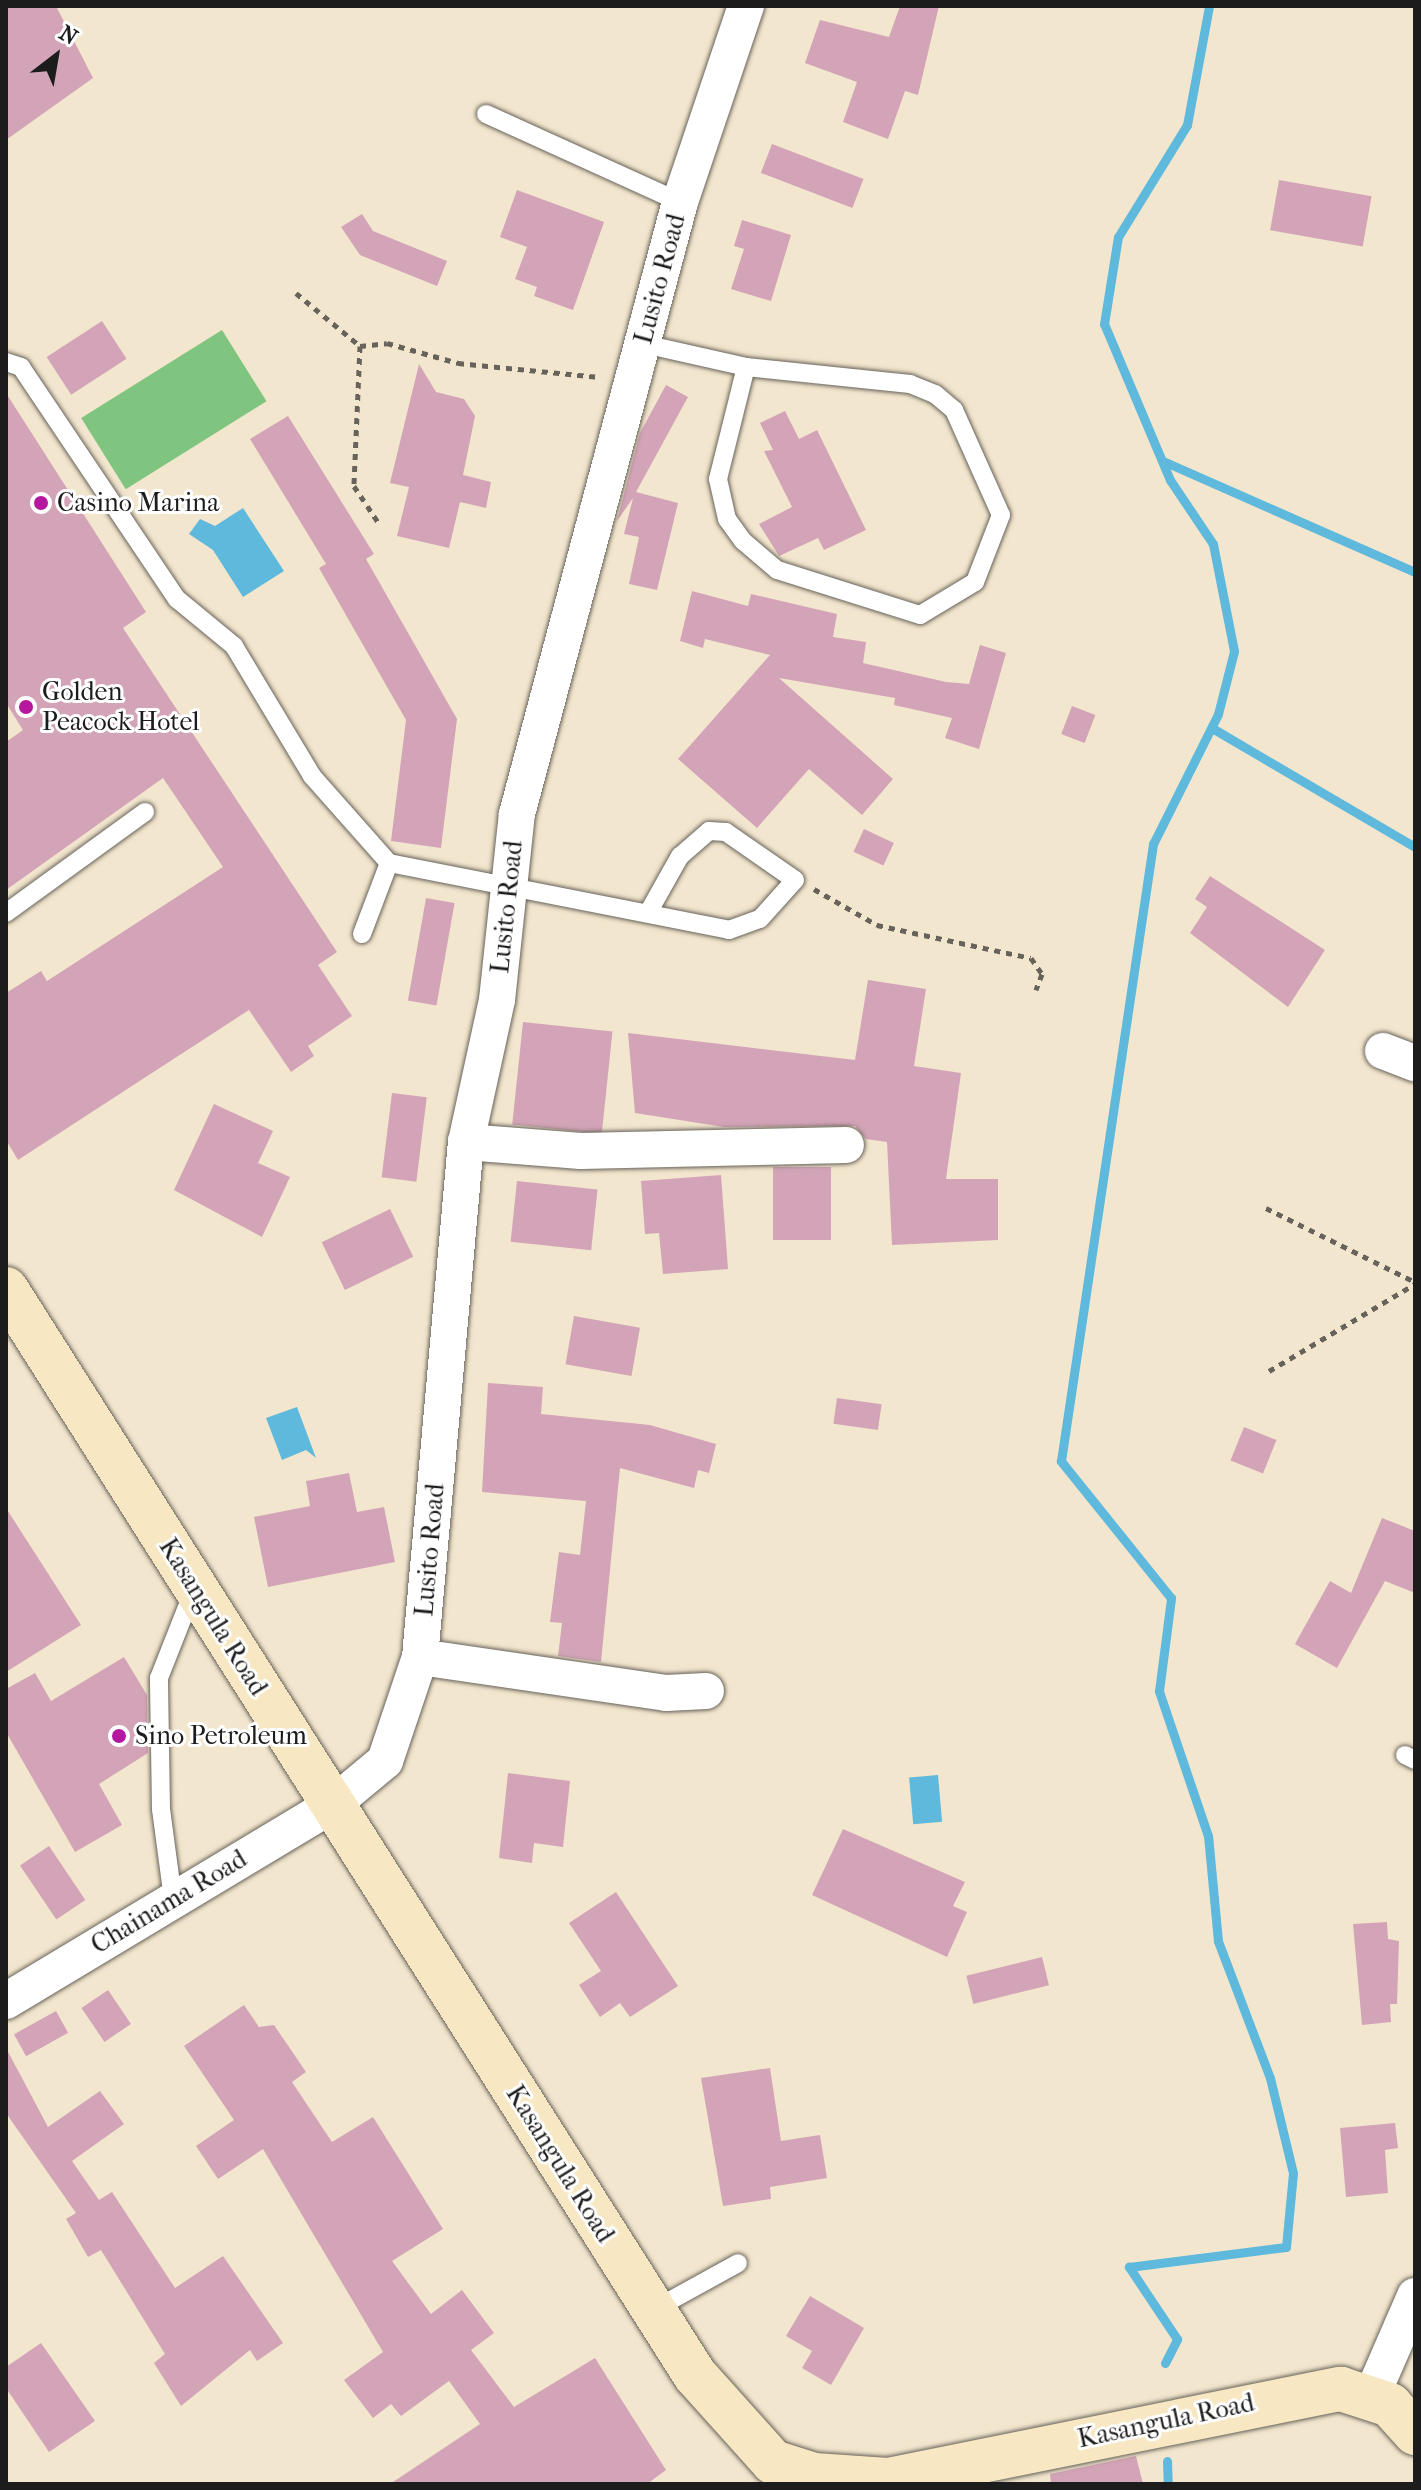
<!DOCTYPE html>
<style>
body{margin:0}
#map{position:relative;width:1421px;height:2490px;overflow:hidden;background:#f3e6ce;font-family:"IM FELL French Canon",serif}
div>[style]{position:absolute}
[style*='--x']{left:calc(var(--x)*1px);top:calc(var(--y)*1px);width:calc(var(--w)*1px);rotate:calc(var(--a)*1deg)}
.green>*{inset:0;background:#7fc580;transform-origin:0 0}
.water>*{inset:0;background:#5eb9dc;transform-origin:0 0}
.stream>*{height:9px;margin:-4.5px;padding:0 4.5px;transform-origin:4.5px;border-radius:4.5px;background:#5eb9dc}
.building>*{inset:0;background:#d3a4b7;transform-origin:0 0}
.path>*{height:5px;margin-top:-2.5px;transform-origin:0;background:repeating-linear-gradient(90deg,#67635a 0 6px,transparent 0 12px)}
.roads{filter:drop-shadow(0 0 2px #67635a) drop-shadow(0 0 2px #67635a)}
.service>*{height:18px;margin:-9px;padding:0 9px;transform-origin:9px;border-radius:9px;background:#fff}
.minor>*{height:36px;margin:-18px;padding:0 18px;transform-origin:18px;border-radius:18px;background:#fff}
.secondary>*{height:44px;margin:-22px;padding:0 22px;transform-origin:22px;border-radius:22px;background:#f7e8c3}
.dots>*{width:22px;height:22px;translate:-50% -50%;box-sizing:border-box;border:4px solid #fff;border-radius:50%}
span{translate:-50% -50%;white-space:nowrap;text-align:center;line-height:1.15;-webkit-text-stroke:6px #fff;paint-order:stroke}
.street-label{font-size:26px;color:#1c1c1c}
.poi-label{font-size:26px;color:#1c1c1c}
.left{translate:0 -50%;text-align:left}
.frame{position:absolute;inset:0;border:8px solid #1c1c1c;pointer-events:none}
.north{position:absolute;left:16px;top:16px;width:80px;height:80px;-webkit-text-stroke:6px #fff;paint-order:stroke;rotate:31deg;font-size:22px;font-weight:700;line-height:32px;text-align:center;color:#1c1c1c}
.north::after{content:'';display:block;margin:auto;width:28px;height:36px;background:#1c1c1c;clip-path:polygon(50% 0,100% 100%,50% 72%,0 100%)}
</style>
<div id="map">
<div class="green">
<i style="left:222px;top:330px;width:84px;height:166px;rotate:58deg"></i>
</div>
<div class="water">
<i style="clip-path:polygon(243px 508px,284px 571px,243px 597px,213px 550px,189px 534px,200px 519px,215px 526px)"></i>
<i style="clip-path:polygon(297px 1407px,316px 1458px,306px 1450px,282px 1460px,266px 1418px)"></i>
<i style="left:938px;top:1775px;width:47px;height:29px;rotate:85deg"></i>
</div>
<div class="stream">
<i style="--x:1163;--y:461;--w:275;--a:23.8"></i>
<i style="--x:1212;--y:728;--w:235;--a:30.4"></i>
<i style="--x:1165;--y:2363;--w:27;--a:-63"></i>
<i style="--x:1177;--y:2339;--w:87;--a:-123.7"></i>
<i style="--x:1129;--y:2267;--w:158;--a:-7.3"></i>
<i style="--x:1286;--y:2247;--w:74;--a:-84.6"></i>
<i style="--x:1293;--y:2173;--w:98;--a:-103.6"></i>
<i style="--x:1270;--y:2078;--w:147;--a:-110.8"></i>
<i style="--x:1218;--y:1941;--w:105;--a:-95.4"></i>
<i style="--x:1208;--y:1836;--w:153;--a:-108.7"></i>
<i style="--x:1159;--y:1691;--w:94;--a:-82.6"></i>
<i style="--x:1171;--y:1598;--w:176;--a:-128.8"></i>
<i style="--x:1061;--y:1461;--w:624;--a:-81.52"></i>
<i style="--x:1153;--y:844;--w:145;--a:-63.4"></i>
<i style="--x:1218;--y:714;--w:65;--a:-75.7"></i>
<i style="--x:1234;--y:651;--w:109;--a:-101.1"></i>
<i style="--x:1213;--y:544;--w:77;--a:-123.9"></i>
<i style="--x:1170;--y:480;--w:169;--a:-112.9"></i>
<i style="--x:1104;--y:324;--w:88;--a:-80.9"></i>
<i style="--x:1118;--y:237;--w:132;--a:-58.4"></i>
<i style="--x:1187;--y:125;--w:121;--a:-79.5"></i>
<i style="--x:1167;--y:2461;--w:23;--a:88"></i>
</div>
<div class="building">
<i style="clip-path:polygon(6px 6px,56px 6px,93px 78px,6px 140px)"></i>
<i style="clip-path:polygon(900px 6px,939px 6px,918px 95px,905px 91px,888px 139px,843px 122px,857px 82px,805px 63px,820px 20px,889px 37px)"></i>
<i style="left:772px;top:144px;width:98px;height:31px;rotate:21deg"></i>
<i style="left:1279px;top:180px;width:94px;height:51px;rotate:10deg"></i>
<i style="clip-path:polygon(517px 190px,604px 222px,573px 310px,534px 296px,537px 287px,515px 279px,527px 247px,500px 237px)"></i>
<i style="clip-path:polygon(362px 214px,373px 231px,447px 261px,437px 286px,360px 255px,341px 227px)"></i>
<i style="clip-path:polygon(742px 220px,791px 235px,771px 301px,731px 289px,744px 249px,734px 246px)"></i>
<i style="left:102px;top:321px;width:45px;height:66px;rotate:57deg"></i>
<i style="clip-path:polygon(419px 364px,436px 392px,464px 399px,475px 416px,463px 475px,491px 482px,486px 508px,460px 502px,449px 548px,397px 536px,409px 487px,390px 483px)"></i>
<i style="clip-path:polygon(666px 385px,688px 397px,636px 492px,678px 503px,657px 590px,629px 584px,639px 537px,624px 534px,633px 498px,617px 521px,640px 433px)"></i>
<i style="clip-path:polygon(6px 393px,146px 612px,123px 628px,337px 952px,318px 965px,352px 1016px,308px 1046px,314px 1056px,291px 1072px,249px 1010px,18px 1160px,6px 1140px,6px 993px,41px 971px,47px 981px,223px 867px,163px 778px,6px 890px,6px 742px,23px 730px,6px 703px)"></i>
<i style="clip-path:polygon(785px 411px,799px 439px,817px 430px,866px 530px,824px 550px,818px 538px,779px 556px,759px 524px,792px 507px,764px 451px,773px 450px,760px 423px)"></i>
<i style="clip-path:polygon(288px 416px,374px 554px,366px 559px,457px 719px,441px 848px,391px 841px,406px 720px,319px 568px,326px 564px,250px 439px)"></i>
<i style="clip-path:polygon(692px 591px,748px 606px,751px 594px,837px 614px,833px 637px,866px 642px,863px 663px,946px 682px,969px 684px,980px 645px,1006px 653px,979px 749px,945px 738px,952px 718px,894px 705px,895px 698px,779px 678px,893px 779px,862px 815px,809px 769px,757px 828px,678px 759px,770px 655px,705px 639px,703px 648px,680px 641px)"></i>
<i style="left:1072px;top:706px;width:25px;height:30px;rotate:21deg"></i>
<i style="left:864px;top:829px;width:33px;height:25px;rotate:25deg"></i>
<i style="clip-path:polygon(1210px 876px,1325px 950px,1288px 1007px,1190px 933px,1207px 907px,1195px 899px)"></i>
<i style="left:426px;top:898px;width:29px;height:104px;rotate:10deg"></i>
<i style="clip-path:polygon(868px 980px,926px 989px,914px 1066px,961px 1073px,946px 1179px,998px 1179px,998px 1240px,892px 1245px,887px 1142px,866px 1139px,855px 1126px,724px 1127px,635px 1113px,628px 1033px,855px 1060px)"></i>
<i style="left:523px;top:1022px;width:90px;height:103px;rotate:6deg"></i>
<i style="left:392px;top:1093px;width:35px;height:85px;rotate:7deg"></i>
<i style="clip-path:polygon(214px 1104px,273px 1131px,258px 1163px,290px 1177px,262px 1237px,174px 1190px)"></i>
<i style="left:831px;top:1167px;width:73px;height:58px;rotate:90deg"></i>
<i style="clip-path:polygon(721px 1175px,728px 1269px,663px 1274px,659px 1233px,645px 1234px,641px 1181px)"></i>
<i style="left:517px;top:1181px;width:81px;height:61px;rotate:6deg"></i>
<i style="left:390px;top:1209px;width:53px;height:76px;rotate:64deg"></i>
<i style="left:574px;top:1316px;width:67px;height:49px;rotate:10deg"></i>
<i style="clip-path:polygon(488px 1383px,543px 1387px,541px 1414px,650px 1425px,716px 1444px,709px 1473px,698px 1470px,694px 1488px,620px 1468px,601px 1662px,558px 1656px,562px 1623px,550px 1622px,559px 1552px,580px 1555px,586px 1501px,482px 1492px)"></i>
<i style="left:837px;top:1398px;width:45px;height:26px;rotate:8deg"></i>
<i style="left:1244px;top:1427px;width:35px;height:36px;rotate:22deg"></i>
<i style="clip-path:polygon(349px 1473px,357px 1512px,384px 1507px,395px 1562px,268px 1587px,254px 1517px,310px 1506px,306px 1481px)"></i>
<i style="clip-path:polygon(6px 1508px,81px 1625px,6px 1672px)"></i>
<i style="clip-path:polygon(1382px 1518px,1415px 1531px,1415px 1593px,1385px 1581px,1337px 1668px,1295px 1644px,1330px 1581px,1351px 1593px)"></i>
<i style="clip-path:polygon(124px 1657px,147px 1695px,148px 1753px,99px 1784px,122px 1825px,75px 1852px,6px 1732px,6px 1689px,35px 1673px,51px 1701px)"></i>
<i style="clip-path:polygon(508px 1773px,570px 1781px,563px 1847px,534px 1843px,532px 1863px,499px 1858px)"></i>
<i style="clip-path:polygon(843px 1829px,965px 1882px,953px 1906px,967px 1912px,947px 1957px,812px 1895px)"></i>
<i style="left:49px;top:1846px;width:65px;height:35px;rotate:56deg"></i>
<i style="clip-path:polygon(616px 1892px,678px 1986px,630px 2017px,620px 2003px,600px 2017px,579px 1985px,601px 1971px,569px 1923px)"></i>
<i style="clip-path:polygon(1387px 1922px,1388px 1939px,1399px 1941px,1397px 2004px,1390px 2004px,1391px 2022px,1362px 2025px,1353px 1924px)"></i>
<i style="left:1042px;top:1957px;width:29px;height:78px;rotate:76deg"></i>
<i style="left:108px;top:1990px;width:41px;height:32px;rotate:56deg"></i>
<i style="clip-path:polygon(244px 2005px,259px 2027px,274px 2025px,306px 2072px,292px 2082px,332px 2142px,373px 2117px,443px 2229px,392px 2261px,431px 2314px,462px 2290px,494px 2333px,471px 2350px,514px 2407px,595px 2358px,666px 2470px,647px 2484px,390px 2484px,480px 2424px,449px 2381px,401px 2416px,391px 2404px,373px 2418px,344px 2380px,383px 2352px,263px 2149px,218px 2179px,196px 2146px,234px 2120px,184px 2046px)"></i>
<i style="left:56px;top:2011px;width:25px;height:48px;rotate:61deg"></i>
<i style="clip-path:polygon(6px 2048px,48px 2127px,100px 2091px,124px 2124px,72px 2161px,99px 2200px,112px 2192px,175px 2288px,223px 2256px,283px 2343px,257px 2361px,250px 2350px,181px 2406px,154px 2363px,165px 2354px,101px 2250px,88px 2257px,66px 2219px,76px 2213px,6px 2113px)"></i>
<i style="clip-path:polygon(770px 2068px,781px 2141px,820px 2135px,827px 2178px,770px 2187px,771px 2199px,723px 2206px,701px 2078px)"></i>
<i style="clip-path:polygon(1395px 2123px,1398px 2148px,1385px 2150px,1388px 2193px,1346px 2197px,1340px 2128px)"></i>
<i style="clip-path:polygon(810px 2296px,864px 2328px,831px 2385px,802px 2368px,812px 2351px,786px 2336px)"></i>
<i style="clip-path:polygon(41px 2343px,95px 2421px,49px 2452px,6px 2388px,6px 2367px)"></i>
<i style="clip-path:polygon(1136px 2456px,1143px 2484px,1051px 2484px,1050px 2474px)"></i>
</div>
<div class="path">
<i style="--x:296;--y:293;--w:83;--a:39.6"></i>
<i style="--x:360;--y:346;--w:140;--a:92.5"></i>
<i style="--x:354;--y:486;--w:43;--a:56.3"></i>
<i style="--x:360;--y:346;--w:27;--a:-6"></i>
<i style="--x:387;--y:343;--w:74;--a:15.7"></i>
<i style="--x:458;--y:363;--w:142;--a:5.7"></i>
<i style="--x:814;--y:889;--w:73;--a:29.7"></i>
<i style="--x:877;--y:925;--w:157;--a:12.1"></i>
<i style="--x:1031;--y:958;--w:19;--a:55"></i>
<i style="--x:1042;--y:974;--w:17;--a:111"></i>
<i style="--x:1266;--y:1208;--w:166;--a:26.4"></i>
<i style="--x:1269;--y:1371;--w:170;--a:-30.8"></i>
</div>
<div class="roads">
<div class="service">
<i style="--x:486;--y:114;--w:213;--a:24.4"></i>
<i style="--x:644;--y:344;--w:105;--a:12.7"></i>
<i style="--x:746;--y:367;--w:165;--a:5.9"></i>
<i style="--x:910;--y:384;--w:27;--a:22"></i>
<i style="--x:935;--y:394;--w:25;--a:40"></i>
<i style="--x:954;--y:410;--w:115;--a:65.9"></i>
<i style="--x:1001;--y:515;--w:72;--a:111.2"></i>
<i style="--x:975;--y:582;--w:64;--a:149"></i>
<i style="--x:920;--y:615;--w:150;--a:-162.5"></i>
<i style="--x:777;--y:570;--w:45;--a:-139.5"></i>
<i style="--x:743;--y:541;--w:27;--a:-126"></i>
<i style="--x:727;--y:519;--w:41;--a:-102.7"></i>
<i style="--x:718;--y:479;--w:115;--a:-76"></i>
<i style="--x:6;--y:362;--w:16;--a:18"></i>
<i style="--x:21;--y:367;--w:280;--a:56.1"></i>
<i style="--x:177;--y:599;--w:74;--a:39.5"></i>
<i style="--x:234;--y:646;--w:152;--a:59"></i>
<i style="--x:312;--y:776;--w:116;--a:48.5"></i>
<i style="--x:389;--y:863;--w:347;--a:11.1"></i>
<i style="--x:729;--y:930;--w:33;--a:-20"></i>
<i style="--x:760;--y:919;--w:52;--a:-48.1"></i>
<i style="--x:795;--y:880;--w:84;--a:-145.2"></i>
<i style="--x:726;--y:832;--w:17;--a:-177"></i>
<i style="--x:709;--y:831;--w:38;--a:139"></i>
<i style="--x:680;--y:856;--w:65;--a:119.3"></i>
<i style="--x:6;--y:913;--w:172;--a:-36"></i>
<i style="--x:362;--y:934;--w:76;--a:-69.2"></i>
<i style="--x:1405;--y:1755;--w:11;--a:27"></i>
<i style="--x:173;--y:1899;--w:91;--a:-97.6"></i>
<i style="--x:161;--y:1809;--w:131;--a:-90.9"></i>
<i style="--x:159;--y:1678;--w:96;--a:-68.5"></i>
<i style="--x:653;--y:2310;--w:97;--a:-28.9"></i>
</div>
<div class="minor">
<i style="--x:1383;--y:1051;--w:34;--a:21"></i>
<i style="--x:466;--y:1142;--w:115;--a:4.5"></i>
<i style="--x:581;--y:1151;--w:265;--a:-1.3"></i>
<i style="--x:420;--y:1657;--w:249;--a:8.3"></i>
<i style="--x:666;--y:1693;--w:40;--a:-2.9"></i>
<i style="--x:6;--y:2001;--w:380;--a:-31"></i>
<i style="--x:332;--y:1805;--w:69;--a:-39.7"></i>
<i style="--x:385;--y:1761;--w:110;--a:-71.4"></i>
<i style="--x:420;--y:1657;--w:517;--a:-84.9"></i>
<i style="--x:466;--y:1142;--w:145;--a:-77.7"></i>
<i style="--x:497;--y:1000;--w:187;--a:-83.9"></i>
<i style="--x:517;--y:814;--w:633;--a:-75.09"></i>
<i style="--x:680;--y:202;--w:207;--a:-71.4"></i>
<i style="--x:1372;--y:2395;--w:108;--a:-66.5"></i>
</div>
<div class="secondary">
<i style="--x:6;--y:1289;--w:1286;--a:57.61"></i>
<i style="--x:695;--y:2375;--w:117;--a:48.1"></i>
<i style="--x:773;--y:2462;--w:43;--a:17.6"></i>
<i style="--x:814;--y:2475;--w:74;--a:3.9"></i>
<i style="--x:888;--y:2480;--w:462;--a:-11.4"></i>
<i style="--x:1341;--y:2389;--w:52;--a:18.1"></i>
<i style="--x:1390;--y:2405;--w:38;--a:48"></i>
</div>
</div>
<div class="dots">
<i style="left:41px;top:503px;background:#b5179e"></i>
<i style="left:26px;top:707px;background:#b5179e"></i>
<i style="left:119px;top:1736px;background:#b5179e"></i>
</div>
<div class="street-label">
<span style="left:660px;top:279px;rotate:-75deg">Lusito Road</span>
<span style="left:507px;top:907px;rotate:-84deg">Lusito Road</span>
<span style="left:430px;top:1550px;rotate:-85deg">Lusito Road</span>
<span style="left:213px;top:1617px;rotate:58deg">Kasangula Road</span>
<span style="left:169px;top:1902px;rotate:-31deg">Chainama Road</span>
<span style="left:560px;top:2164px;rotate:58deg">Kasangula Road</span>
<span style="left:1166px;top:2421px;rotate:-12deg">Kasangula Road</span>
</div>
<div class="poi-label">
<span class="left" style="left:57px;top:503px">Casino Marina</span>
<span class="left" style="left:42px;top:707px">Golden<br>Peacock Hotel</span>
<span class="left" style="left:135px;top:1736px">Sino Petroleum</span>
</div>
<div class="frame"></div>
<div class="north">N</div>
</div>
